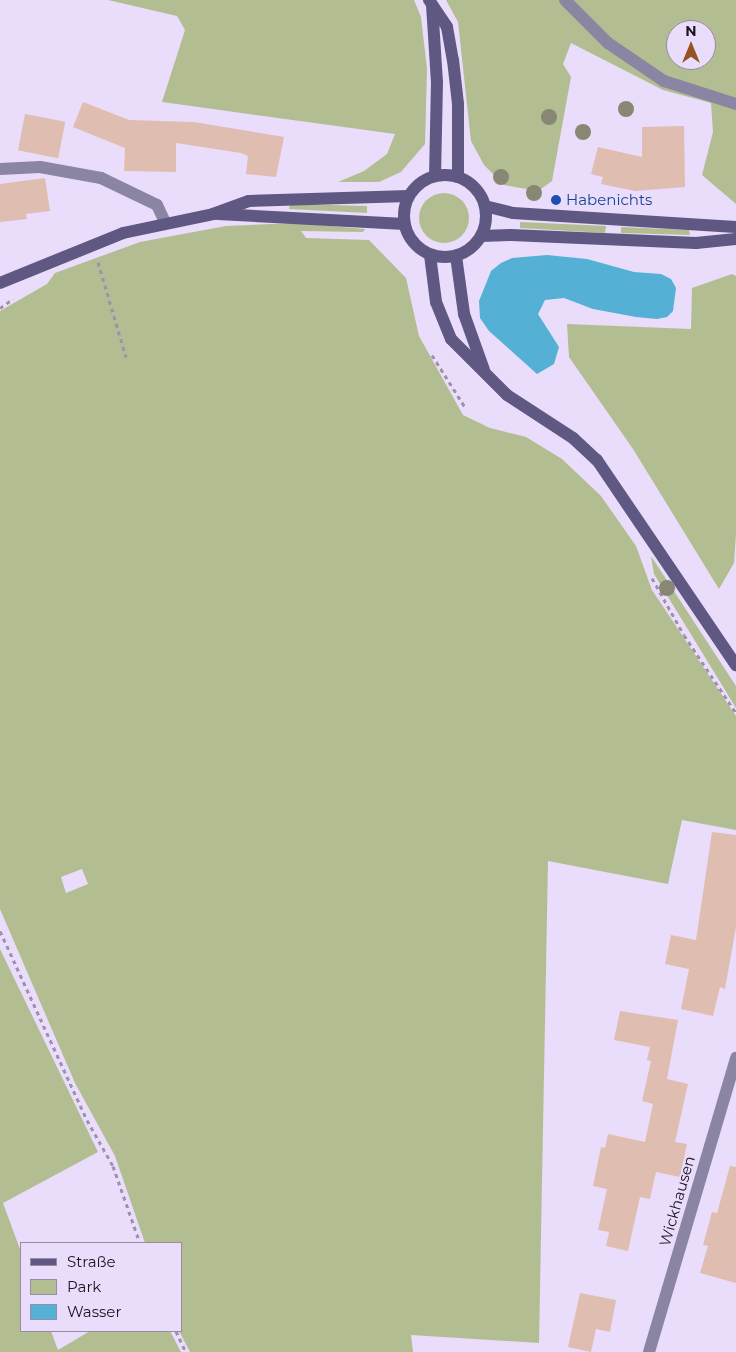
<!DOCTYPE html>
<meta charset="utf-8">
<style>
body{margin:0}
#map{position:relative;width:736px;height:1352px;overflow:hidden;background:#eadcfb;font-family:Montserrat,sans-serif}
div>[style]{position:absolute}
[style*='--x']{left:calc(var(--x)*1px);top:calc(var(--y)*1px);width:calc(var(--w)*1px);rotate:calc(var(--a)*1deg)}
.green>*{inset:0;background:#b2be92}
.round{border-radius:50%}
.water>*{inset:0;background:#54b1d5}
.building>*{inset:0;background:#e0bdb1;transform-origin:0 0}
.path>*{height:3px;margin-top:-1.5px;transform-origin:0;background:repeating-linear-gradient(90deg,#9d92aa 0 4px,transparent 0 8px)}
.lane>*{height:12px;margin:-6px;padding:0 6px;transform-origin:6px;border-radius:6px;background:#8985a3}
.street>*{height:12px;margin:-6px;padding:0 6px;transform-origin:6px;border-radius:6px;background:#8985a3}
.secondary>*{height:12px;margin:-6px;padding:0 6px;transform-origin:6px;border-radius:6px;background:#5f5883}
.secondary>.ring{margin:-6px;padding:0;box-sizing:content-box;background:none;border:12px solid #5f5883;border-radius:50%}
.trees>*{width:16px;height:16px;margin:-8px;border-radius:50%;background:#878774}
.dots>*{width:14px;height:14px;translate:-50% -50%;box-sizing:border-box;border:2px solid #eadcfb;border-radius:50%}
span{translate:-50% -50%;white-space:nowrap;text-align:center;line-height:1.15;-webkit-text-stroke:4px #eadcfb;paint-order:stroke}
.transit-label{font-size:15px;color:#164399}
.left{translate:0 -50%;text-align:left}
.street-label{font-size:15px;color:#1a1520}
.legend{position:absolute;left:20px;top:1242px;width:162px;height:90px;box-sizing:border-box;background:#eadcfb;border:1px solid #978ca3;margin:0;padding:6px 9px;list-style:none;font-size:15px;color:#1a1520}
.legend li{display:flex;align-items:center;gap:10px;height:25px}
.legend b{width:25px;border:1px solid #978ca3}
.north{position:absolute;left:666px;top:20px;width:50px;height:50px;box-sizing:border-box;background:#eadcfb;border:1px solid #978ca3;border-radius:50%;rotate:0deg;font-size:14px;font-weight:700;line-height:20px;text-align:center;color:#1a1520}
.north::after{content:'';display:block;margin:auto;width:18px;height:22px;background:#965322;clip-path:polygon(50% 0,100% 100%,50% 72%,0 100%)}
</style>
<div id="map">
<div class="green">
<i style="clip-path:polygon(108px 0,414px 0,421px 17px,427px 69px,425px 144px,401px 172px,379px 182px,338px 182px,364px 171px,387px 154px,395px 134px,162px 102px,185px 30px,177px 16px)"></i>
<i style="clip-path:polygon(evenodd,446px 0,736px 0,736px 204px,702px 175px,713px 132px,711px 103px,663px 90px,571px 43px,563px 64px,571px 77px,552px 181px,538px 191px,504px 185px,484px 165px,471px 141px,458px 22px,446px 0,676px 30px,706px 30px,706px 60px,676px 60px,676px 30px)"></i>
<i class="round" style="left:419px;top:193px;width:50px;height:50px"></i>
<i style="clip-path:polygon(290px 204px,330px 205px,367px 206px,367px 213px,289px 209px)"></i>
<i style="clip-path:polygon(520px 222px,606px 226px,605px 233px,520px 228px)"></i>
<i style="clip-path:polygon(evenodd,297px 223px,365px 229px,363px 232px,301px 231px,306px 238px,369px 240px,406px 278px,419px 336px,463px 415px,490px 428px,526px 437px,562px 459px,601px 496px,636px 546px,652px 590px,736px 716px,736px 830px,682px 820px,668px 884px,548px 861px,539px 1343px,411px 1335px,413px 1352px,190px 1352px,179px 1331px,181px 1243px,145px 1243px,115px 1156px,75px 1083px,0 909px,0 311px,47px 284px,55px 273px,140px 242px,226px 226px,297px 223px,82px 869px,88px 884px,66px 893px,61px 877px,82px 869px)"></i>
<i style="clip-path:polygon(621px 227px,689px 230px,690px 235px,621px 233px)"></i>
<i style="clip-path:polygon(732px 274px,736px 276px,736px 534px,734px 563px,719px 589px,633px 449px,569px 357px,567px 324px,691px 329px,692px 288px)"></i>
<i style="clip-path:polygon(651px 556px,736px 686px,736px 708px,654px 574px)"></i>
<i style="clip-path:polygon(0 949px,98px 1152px,3px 1203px,21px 1252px,21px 1331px,51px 1331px,58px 1350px,90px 1331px,170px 1331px,181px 1352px,0 1352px)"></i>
</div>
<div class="water">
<i style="clip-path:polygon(547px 255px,587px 259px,634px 272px,661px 274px,671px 279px,676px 288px,673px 311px,667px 317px,657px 319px,636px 317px,593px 309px,564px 298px,545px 300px,538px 314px,559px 347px,554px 364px,537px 374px,489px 331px,480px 318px,479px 301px,491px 271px,501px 263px,512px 258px)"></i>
</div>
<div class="building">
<i style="clip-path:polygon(83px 102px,129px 120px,194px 122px,284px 137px,276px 177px,246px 174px,248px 156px,241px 153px,176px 143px,176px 172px,124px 171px,125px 148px,73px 127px)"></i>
<i style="left:25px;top:114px;width:41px;height:37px;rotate:11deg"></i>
<i style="clip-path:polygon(684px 126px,685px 187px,635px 191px,601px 184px,603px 177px,591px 174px,598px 147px,642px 157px,642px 127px)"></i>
<i style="clip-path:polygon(45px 178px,50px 211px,26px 214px,27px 219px,0 222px,0 184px)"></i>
<i style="clip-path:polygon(712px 832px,736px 835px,736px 927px,725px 989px,720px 987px,713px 1016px,681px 1009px,689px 969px,665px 964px,671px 935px,696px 940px)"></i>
<i style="clip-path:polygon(620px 1011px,678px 1020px,667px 1079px,688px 1084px,675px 1142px,687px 1144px,680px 1177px,656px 1172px,650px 1199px,640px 1197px,628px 1251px,606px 1246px,609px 1232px,598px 1230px,607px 1189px,593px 1186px,601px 1147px,605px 1148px,608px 1134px,645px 1142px,653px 1104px,642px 1101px,651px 1061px,647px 1060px,650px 1047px,614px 1040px)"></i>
<i style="clip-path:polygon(730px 1166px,736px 1167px,736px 1283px,700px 1273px,708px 1246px,703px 1245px,712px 1212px,717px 1213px)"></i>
<i style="clip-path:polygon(580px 1293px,616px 1300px,610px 1332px,596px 1329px,591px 1352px,568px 1347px)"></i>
</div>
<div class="path">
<i style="--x:98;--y:262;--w:99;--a:73.6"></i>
<i style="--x:0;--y:308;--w:16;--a:-35"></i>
<i style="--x:432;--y:355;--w:62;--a:57.6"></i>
<i style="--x:652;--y:578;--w:65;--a:60.7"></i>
<i style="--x:684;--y:635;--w:94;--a:56.3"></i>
<i style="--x:0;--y:931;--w:208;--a:65.3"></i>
<i style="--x:87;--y:1120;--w:53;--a:60.5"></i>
<i style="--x:113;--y:1166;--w:82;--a:70.7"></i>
<i style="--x:176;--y:1331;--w:23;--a:65"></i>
</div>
<div class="lane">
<i style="--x:0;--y:169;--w:40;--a:-2.9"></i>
<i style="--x:40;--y:167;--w:62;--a:10.2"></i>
<i style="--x:101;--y:178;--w:62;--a:25.7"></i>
<i style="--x:157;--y:205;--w:19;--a:65"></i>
</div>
<div class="street">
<i style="--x:565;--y:0;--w:61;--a:45"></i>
<i style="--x:608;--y:43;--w:68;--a:34.2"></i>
<i style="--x:664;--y:81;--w:76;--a:17.7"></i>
<i style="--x:649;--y:1352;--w:307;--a:-73.5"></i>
</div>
<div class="secondary">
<i style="--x:429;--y:0;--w:32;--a:56"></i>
<i style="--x:447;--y:27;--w:34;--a:80"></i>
<i style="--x:453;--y:60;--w:44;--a:83.5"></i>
<i style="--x:458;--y:104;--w:73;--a:90"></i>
<i style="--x:432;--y:5;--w:77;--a:86.3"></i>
<i style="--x:437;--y:82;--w:94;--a:91.2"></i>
<i class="ring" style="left:404px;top:175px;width:70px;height:70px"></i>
<i style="--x:485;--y:206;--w:29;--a:14"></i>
<i style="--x:513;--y:213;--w:223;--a:3.6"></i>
<i style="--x:218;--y:214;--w:187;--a:3.1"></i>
<i style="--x:481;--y:236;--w:30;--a:-2"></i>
<i style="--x:511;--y:235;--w:185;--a:2.5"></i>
<i style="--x:696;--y:243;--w:40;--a:-5.7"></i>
<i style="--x:430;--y:255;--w:47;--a:82.7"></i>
<i style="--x:436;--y:302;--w:40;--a:68"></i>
<i style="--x:451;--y:339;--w:79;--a:45"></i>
<i style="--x:507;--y:395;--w:79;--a:33.1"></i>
<i style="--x:573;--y:438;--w:33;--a:43"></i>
<i style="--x:597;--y:460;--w:248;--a:55.9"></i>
<i style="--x:456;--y:256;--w:59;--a:82.1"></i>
<i style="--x:464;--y:314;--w:59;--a:70.3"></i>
<i style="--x:0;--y:283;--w:133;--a:-22.1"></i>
<i style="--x:123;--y:233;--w:92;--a:-11.9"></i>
<i style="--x:213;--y:214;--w:38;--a:-20"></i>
<i style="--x:249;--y:201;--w:160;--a:-1.8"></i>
</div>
<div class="trees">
<i style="left:626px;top:109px"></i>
<i style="left:549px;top:117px"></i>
<i style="left:583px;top:132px"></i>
<i style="left:501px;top:177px"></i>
<i style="left:534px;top:193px"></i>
<i style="left:667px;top:588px"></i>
</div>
<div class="dots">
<i style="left:556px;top:200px;background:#1a4fb4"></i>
</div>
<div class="transit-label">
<span class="left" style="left:566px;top:200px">Habenichts</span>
</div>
<div class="street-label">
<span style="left:677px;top:1201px;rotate:-74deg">Wickhausen</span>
</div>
<ul class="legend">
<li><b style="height:6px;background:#5f5883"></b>Straße</li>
<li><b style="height:14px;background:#b2be92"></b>Park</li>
<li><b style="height:14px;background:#54b1d5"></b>Wasser</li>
</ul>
<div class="north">N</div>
</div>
